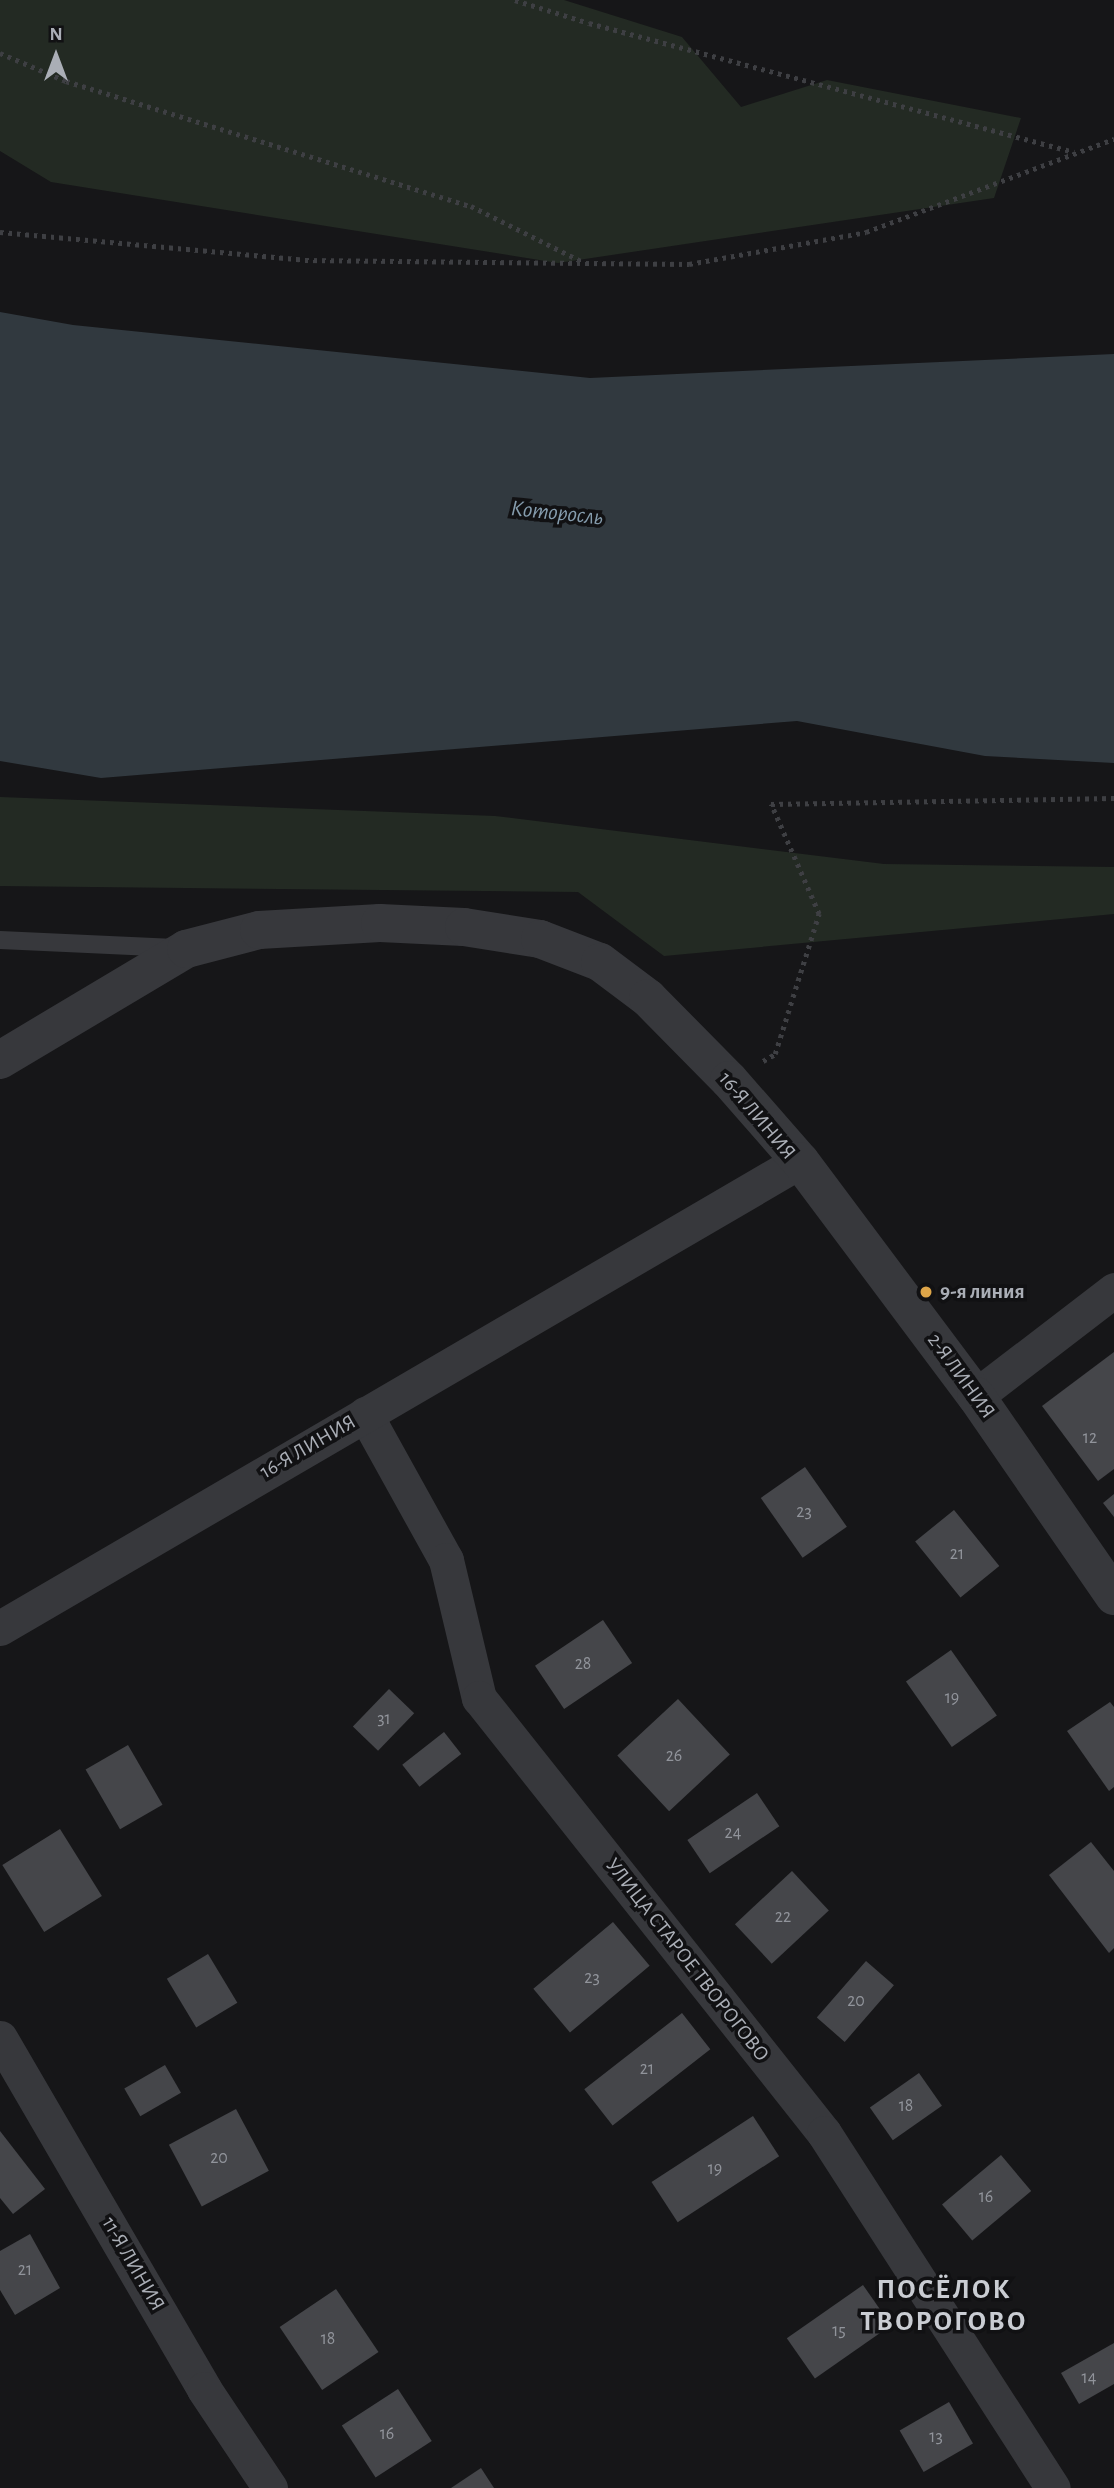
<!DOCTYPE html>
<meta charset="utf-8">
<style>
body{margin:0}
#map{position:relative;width:1114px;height:2488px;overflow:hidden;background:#161618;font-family:"Alegreya Sans",sans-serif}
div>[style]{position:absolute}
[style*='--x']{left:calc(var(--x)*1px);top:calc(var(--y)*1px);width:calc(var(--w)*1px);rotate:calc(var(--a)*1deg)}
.green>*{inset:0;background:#232a23}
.water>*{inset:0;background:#31393f}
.building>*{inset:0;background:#45464a;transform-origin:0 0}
.path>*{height:4.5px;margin-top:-2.25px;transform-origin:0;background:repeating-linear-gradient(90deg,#3e3f43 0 3.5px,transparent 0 8.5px)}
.service>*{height:18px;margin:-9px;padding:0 9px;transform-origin:9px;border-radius:9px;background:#37383c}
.minor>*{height:35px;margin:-17.5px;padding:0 17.5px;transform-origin:17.5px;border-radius:17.5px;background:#37383c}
.tertiary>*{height:38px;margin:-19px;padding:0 19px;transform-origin:19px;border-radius:19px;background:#37383c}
.dots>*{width:19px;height:19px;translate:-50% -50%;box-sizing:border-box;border:4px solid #111113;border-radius:50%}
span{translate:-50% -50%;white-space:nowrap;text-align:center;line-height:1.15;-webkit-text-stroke:7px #111113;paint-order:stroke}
.number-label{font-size:18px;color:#91949b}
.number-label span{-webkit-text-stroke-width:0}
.street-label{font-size:21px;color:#aaaeb6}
.poi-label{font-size:21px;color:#aaaeb6;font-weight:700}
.left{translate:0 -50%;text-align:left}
.water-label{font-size:23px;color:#859cad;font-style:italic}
.district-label{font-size:28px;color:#cacdd3;font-weight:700;letter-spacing:2px}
.north{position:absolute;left:21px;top:21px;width:70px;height:70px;-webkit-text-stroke:5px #111113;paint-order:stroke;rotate:0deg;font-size:19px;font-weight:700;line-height:28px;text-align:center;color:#aaaeb6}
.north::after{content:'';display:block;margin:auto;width:24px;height:32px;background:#aaaeb6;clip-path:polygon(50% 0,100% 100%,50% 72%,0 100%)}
</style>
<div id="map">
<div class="green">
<i style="clip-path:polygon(0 0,564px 0,682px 37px,741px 107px,827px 80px,1021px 118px,994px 198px,558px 263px,51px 182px,0 151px)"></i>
<i style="clip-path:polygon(0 797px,495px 816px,884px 864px,1114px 867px,1114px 914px,664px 956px,578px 892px,0 886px)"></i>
</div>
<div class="water">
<i style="clip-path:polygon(0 312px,73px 325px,590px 378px,1114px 354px,1114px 763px,985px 756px,797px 721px,101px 778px,0 761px)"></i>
</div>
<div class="building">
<i style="clip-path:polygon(1114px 1352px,1114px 1469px,1098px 1481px,1042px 1406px)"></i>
<i style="left:805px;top:1467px;width:73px;height:54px;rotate:55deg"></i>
<i style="clip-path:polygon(1114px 1494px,1114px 1517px,1103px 1503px)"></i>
<i style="left:954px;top:1510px;width:72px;height:50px;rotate:51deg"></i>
<i style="left:603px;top:1620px;width:52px;height:82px;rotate:56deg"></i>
<i style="left:951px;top:1650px;width:80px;height:55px;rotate:55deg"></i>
<i style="left:389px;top:1689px;width:35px;height:52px;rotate:44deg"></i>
<i style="left:678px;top:1699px;width:76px;height:83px;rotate:47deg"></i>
<i style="clip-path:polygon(1110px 1702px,1114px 1707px,1114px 1787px,1109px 1791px,1067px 1731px)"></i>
<i style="left:444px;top:1732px;width:28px;height:53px;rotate:52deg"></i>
<i style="left:128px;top:1745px;width:69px;height:49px;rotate:60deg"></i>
<i style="left:757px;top:1793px;width:40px;height:84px;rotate:56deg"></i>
<i style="left:60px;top:1829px;width:79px;height:68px;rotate:58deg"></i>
<i style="clip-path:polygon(1091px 1842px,1114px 1871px,1114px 1948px,1109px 1953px,1049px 1875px)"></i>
<i style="left:792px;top:1871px;width:54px;height:78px;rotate:47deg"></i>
<i style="left:613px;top:1922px;width:57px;height:104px;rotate:50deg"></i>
<i style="left:208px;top:1954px;width:57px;height:48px;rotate:59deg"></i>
<i style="left:866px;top:1961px;width:37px;height:75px;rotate:41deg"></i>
<i style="left:682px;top:2013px;width:46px;height:124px;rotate:52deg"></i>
<i style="left:165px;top:2065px;width:32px;height:47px;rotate:60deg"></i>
<i style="left:919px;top:2073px;width:40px;height:60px;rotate:55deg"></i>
<i style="left:236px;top:2109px;width:70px;height:76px;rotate:62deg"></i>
<i style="left:753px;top:2116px;width:48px;height:121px;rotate:57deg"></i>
<i style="clip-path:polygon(0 2131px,45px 2189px,13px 2214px,0 2198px)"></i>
<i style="left:1001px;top:2155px;width:47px;height:77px;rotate:50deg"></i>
<i style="clip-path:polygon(30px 2234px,60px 2288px,15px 2315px,0 2290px,0 2251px)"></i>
<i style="left:863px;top:2285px;width:49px;height:93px;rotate:55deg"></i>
<i style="left:336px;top:2289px;width:76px;height:68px;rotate:56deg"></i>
<i style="clip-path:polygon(1114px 2343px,1114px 2384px,1079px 2404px,1061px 2373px)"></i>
<i style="left:398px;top:2389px;width:62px;height:67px;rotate:57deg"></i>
<i style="left:949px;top:2402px;width:48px;height:57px;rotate:60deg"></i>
<i style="clip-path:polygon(481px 2468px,494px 2488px,451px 2488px)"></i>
</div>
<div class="path">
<i style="--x:515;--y:0;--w:77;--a:17.3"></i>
<i style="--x:589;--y:23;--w:502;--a:14.89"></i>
<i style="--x:0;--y:53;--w:72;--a:23"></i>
<i style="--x:66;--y:81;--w:424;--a:17.2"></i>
<i style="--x:471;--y:206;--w:123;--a:26.6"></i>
<i style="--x:0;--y:232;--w:306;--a:5.2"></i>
<i style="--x:305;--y:260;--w:384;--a:0.6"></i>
<i style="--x:689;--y:264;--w:180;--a:-10.2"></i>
<i style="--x:866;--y:232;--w:265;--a:-20.6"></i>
<i style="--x:763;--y:1061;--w:14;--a:-30"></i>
<i style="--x:775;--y:1054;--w:147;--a:-72.6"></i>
<i style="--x:819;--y:914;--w:120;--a:-113.6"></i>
<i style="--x:771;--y:804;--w:343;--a:-1"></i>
</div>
<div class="service">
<i style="--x:0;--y:940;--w:175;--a:2.6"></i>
</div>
<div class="minor">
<i style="--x:976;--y:1396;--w:174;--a:-37.5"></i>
<i style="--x:365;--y:1414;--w:167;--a:61"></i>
<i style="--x:446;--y:1560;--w:142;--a:76.6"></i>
<i style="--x:479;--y:1698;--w:555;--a:51.58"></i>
<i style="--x:824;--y:2133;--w:422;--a:57.2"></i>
<i style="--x:0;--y:1628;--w:926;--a:-30.27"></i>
<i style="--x:0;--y:2038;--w:406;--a:59.8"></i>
<i style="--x:204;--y:2389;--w:119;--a:56.3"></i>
</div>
<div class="tertiary">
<i style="--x:0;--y:1060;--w:217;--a:-30.8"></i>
<i style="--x:186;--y:949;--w:75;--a:-14.6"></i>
<i style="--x:259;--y:930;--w:121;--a:-3.3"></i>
<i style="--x:380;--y:923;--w:84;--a:2.7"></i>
<i style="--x:464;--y:927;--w:77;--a:9"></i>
<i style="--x:540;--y:939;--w:64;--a:21"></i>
<i style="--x:600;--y:962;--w:60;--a:36.9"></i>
<i style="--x:648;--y:998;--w:115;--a:45.4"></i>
<i style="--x:729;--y:1080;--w:108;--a:48.8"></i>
<i style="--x:800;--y:1161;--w:294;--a:53.2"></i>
<i style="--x:976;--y:1396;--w:243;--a:55.4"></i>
</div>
<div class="dots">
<i style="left:926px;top:1292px;background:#dda549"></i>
</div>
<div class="number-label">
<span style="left:1090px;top:1438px">12</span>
<span style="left:804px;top:1512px">23</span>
<span style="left:957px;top:1554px">21</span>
<span style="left:583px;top:1664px">28</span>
<span style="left:952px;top:1698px">19</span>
<span style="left:384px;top:1719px">31</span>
<span style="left:674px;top:1756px">26</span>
<span style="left:733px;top:1833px">24</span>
<span style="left:783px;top:1917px">22</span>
<span style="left:592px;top:1978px">23</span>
<span style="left:856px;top:2001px">20</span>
<span style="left:647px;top:2069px">21</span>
<span style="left:906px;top:2106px">18</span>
<span style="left:219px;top:2158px">20</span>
<span style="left:715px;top:2169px">19</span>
<span style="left:986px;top:2197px">16</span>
<span style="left:25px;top:2270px">21</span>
<span style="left:839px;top:2331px">15</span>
<span style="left:328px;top:2339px">18</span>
<span style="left:1089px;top:2378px">14</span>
<span style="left:387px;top:2434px">16</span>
<span style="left:936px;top:2437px">13</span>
</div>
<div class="street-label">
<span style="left:757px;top:1116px;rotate:50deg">16-Я ЛИНИЯ</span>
<span style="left:961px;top:1376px;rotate:54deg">2-Я ЛИНИЯ</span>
<span style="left:308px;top:1447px;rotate:-30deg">16-Я ЛИНИЯ</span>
<span style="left:687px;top:1960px;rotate:52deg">УЛИЦА СТАРОЕ ТВОРОГОВО</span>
<span style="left:133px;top:2264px;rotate:60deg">11-Я ЛИНИЯ</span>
</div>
<div class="poi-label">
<span class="left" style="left:940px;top:1292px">9-я линия</span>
</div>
<div class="water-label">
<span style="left:557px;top:514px;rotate:6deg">Которосль</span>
</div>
<div class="district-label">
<span style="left:944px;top:2306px">ПОСЁЛОК<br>ТВОРОГОВО</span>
</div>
<div class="north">N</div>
</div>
